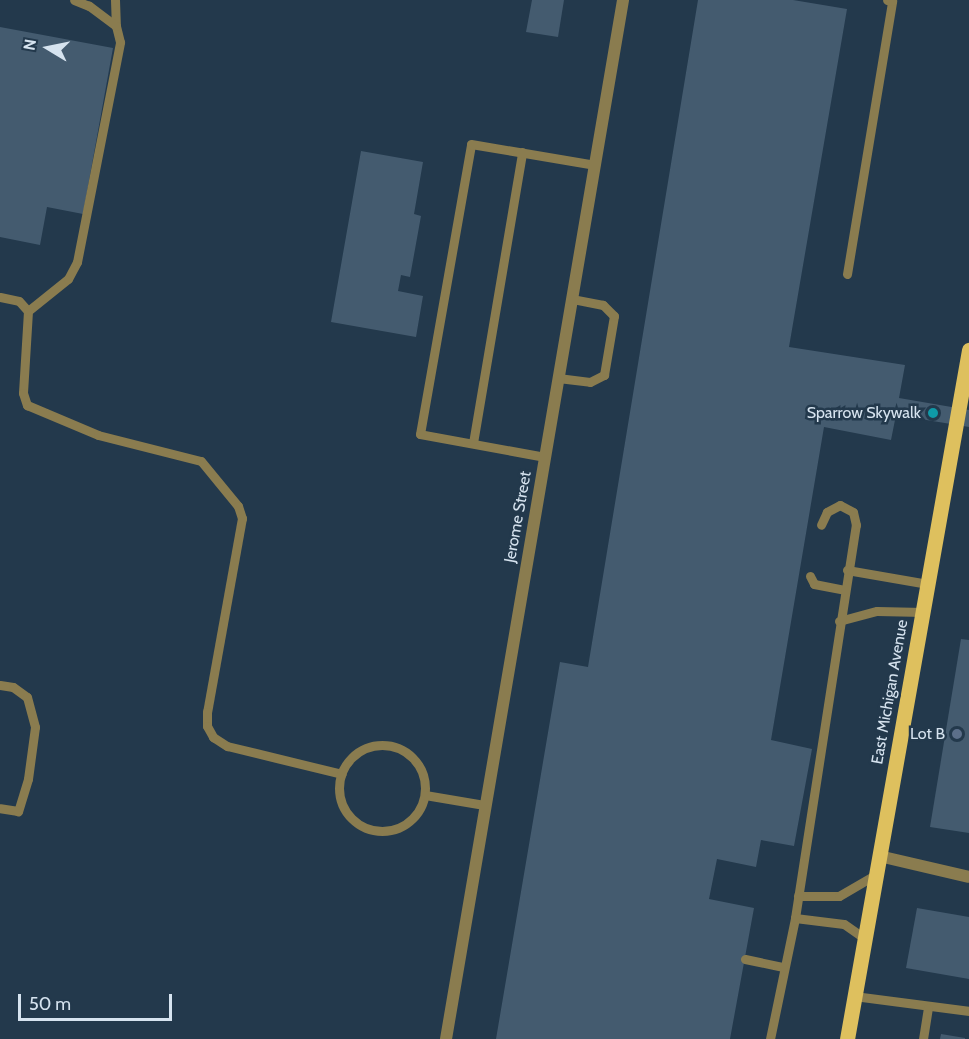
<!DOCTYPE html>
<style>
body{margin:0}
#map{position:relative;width:969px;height:1039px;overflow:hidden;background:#23394c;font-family:Cabin,sans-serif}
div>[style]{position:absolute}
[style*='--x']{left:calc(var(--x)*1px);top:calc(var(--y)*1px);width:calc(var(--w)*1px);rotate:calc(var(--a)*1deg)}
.building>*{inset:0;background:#445b6f}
.lane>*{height:9px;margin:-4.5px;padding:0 4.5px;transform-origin:4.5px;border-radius:4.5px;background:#8a7c4f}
.lane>.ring{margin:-4.5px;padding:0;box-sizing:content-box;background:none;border:9px solid #8a7c4f;border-radius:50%}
.street>*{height:12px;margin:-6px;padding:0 6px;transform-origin:6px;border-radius:6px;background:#8a7c4f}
.primary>*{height:15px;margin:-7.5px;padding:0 7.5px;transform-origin:7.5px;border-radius:7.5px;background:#dec05e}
.dots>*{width:16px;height:16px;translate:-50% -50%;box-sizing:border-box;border:3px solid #23394c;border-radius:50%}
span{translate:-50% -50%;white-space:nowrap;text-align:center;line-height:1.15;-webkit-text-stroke:5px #23394c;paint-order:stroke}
.poi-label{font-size:16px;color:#d6e3ef}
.right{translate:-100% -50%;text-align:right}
.street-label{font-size:16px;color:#d6e3ef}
.north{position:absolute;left:18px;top:18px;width:60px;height:60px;-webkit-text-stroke:4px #23394c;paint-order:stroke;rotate:280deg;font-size:16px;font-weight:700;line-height:24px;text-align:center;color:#d6e3ef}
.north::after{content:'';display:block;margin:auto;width:21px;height:27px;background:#d6e3ef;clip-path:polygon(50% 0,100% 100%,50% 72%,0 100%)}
.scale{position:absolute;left:18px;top:994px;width:154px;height:27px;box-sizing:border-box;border:3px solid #d6e3ef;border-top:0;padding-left:8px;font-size:18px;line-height:21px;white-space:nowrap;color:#d6e3ef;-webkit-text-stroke:4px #23394c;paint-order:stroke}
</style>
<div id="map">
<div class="building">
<i style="clip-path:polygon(532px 0,564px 0,558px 37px,526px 32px)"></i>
<i style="clip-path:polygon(698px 0,793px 0,847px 9px,789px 347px,905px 365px,899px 398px,969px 410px,969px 427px,896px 415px,891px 440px,824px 427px,771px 740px,812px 749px,794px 846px,761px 840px,756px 867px,717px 859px,709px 899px,754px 908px,730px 1039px,496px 1039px,560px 662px,588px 667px)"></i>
<i style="clip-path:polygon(0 27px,113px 48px,83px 214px,47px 207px,40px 245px,0 237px)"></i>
<i style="clip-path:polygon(361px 151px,423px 162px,414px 214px,421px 216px,410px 277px,401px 275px,398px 291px,423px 296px,416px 337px,331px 322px)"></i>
<i style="clip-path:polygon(961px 639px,969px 640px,969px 833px,930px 827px)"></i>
<i style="clip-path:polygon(917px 908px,969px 917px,969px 979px,906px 968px)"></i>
<i style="clip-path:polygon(941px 1034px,965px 1038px,965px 1039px,940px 1039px)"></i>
</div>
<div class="lane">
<i style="--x:115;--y:0;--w:26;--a:88"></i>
<i style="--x:847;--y:274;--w:277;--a:-80.6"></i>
<i style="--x:892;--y:1;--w:5;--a:-169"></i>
<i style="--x:0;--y:297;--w:19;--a:12"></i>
<i style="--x:19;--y:301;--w:13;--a:48"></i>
<i style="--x:28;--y:311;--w:82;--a:93.5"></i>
<i style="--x:23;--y:393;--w:13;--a:72"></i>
<i style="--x:27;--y:405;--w:77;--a:22.9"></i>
<i style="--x:98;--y:435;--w:106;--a:14.2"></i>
<i style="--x:201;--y:461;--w:58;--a:50.6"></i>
<i style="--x:238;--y:506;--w:13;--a:72"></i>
<i style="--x:242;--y:518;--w:197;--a:100.2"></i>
<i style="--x:207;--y:712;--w:14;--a:90"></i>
<i style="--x:207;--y:726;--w:13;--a:61"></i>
<i style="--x:213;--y:737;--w:17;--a:33"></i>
<i style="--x:227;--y:746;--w:118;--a:13.7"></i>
<i style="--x:28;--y:311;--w:51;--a:-38.7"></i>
<i style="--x:68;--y:279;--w:19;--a:-62"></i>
<i style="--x:77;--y:262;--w:224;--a:-78.9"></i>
<i style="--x:120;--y:42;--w:16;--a:-104"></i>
<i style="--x:116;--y:26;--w:34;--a:-143"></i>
<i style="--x:89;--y:6;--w:16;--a:-158"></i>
<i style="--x:558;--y:378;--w:32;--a:7"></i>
<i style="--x:590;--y:382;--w:16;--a:-27"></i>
<i style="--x:604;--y:375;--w:60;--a:-80.4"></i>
<i style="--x:614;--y:316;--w:16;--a:-135"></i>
<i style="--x:603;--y:305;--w:32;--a:-169"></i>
<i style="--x:473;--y:443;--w:295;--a:-80.4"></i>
<i style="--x:545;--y:457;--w:127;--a:-169.6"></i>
<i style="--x:420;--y:434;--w:294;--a:-80"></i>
<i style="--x:471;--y:144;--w:126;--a:9.6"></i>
<i style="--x:847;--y:570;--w:82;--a:9.8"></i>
<i style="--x:810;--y:576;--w:9;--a:63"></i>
<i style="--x:814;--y:584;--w:31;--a:11"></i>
<i style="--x:839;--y:621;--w:39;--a:-15"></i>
<i style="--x:877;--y:611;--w:46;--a:1.2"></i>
<i style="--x:0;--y:685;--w:13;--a:9"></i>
<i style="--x:13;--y:687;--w:17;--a:36"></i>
<i style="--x:27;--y:697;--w:31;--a:75"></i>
<i style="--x:35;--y:727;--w:52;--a:97.7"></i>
<i style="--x:28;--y:779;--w:34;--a:107"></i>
<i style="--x:18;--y:811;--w:18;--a:-171"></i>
<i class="ring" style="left:339px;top:745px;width:77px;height:77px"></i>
<i style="--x:425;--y:795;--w:60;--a:9.6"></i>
<i style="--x:798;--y:896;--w:41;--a:0"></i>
<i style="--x:839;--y:896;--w:42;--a:-30.3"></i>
<i style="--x:795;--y:918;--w:49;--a:7"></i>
<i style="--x:844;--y:924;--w:24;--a:35"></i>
<i style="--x:745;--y:959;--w:38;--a:12"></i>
<i style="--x:854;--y:996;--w:116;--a:7.4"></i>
<i style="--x:770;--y:1039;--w:124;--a:-78.3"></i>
<i style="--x:795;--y:918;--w:398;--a:-81.2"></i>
<i style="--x:856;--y:525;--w:13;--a:-103"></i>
<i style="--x:853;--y:512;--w:15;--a:-152"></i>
<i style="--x:840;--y:505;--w:15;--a:152"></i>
<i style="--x:827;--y:512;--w:14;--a:115"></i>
<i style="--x:923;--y:1039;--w:31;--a:-81"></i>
</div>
<div class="street">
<i style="--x:879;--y:856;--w:92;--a:13.1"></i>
<i style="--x:446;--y:1039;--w:1054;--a:-80.33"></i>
</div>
<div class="primary">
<i style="--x:847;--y:1039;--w:700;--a:-79.96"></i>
</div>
<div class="dots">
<i style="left:933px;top:413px;background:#0f9aa8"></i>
<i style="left:957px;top:734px;background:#5c6f8a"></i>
</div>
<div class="poi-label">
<span class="right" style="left:921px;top:413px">Sparrow Skywalk</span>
<span class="right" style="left:945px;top:734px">Lot B</span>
</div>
<div class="street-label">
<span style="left:518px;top:517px;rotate:-80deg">Jerome Street</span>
<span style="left:890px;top:692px;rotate:-80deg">East Michigan Avenue</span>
</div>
<div class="north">N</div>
<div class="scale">50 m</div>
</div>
